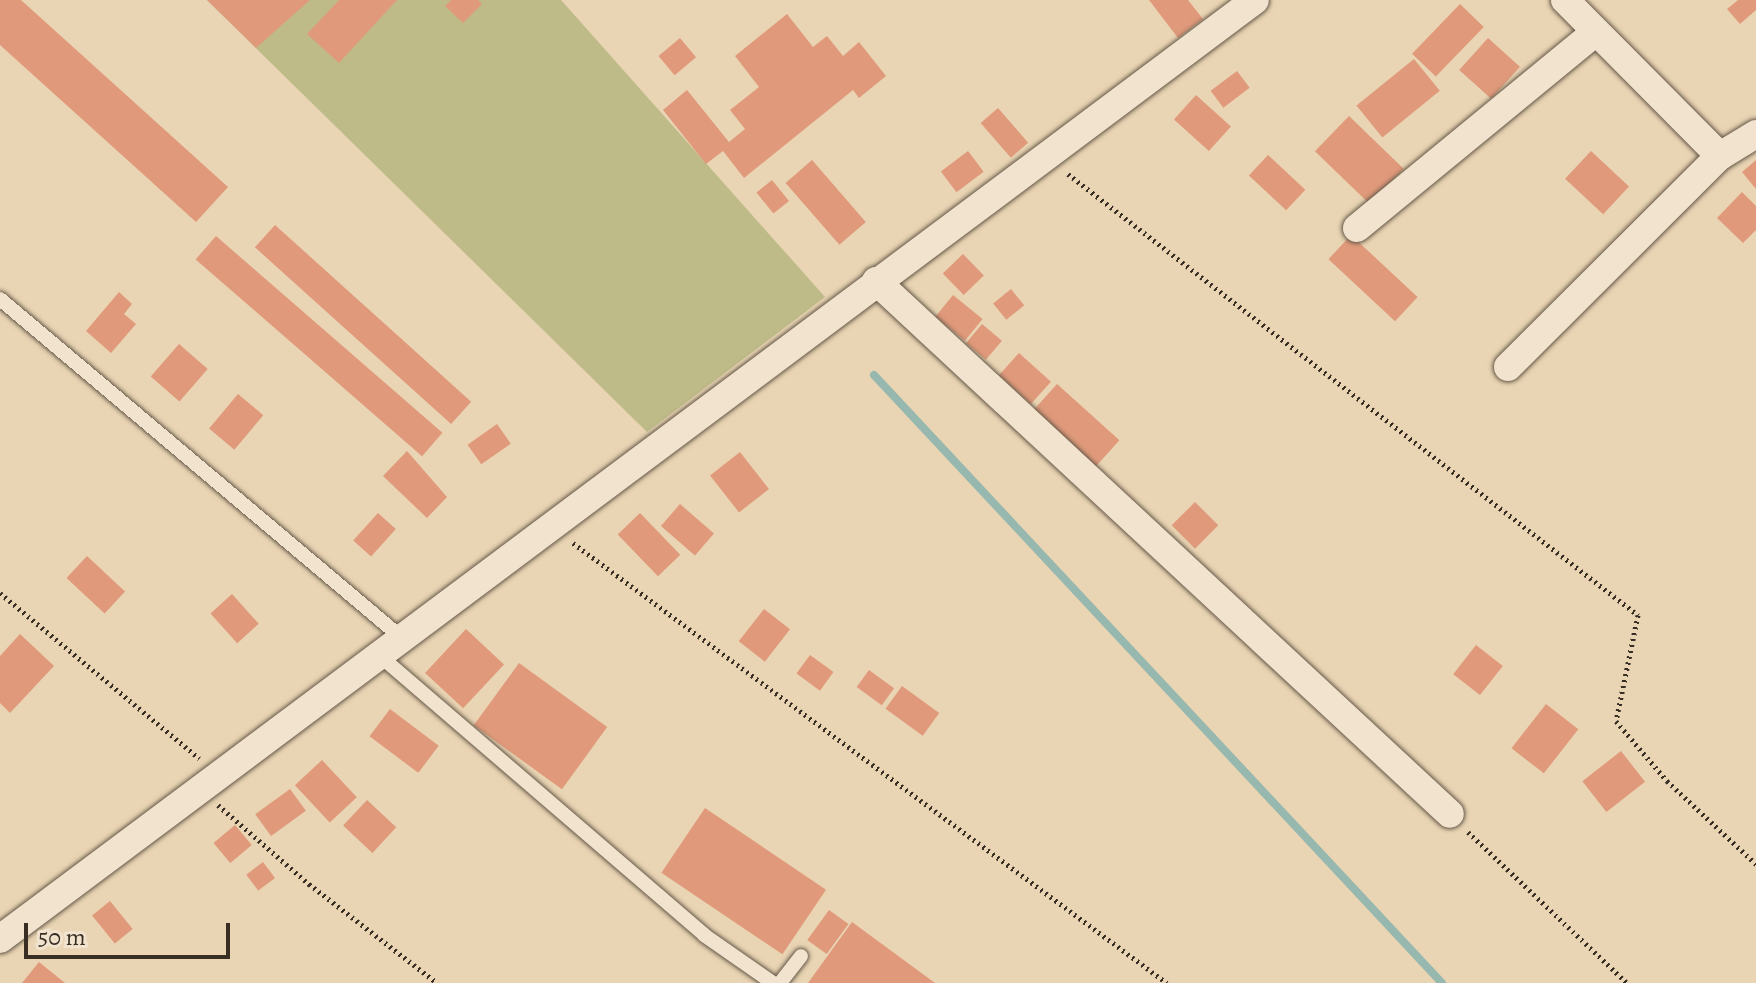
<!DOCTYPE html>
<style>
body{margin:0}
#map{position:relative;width:1756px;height:983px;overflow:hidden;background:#e9d4b3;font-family:Alegreya,serif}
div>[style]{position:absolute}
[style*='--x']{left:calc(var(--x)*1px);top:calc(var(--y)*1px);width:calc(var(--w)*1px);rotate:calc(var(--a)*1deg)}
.green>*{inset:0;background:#bebb88}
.stream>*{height:8px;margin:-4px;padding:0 4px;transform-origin:4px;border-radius:4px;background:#97b8ae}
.building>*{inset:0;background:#e09a7b;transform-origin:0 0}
.path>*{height:5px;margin-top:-2.5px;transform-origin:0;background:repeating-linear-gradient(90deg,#382e24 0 2px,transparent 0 6px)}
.roads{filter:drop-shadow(0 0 2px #645848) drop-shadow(0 0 2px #645848)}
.lane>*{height:14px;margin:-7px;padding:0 7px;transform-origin:7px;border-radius:7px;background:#f1e3ce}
.street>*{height:28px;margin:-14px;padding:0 14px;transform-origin:14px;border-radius:14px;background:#f1e3ce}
span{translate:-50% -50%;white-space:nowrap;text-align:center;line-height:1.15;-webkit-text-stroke:6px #f1e3ce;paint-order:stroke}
.scale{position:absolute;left:24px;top:923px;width:206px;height:36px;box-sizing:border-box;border:4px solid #382e24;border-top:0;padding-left:10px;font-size:24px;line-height:28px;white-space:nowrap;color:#382e24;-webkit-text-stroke:6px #f1e3ce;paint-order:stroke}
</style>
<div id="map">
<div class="green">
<i style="clip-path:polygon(207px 0,561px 0,825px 297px,647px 432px)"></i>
</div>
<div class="stream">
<i style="--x:874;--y:375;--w:832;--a:46.95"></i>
</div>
<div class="building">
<i style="clip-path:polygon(0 0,21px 0,228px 187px,196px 222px,0 45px)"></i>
<i style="clip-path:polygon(207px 0,310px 0,256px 48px)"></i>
<i style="clip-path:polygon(339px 0,397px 0,339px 63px,307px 34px)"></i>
<i style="clip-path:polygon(451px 0,478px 0,482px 4px,463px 23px,445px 6px)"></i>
<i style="clip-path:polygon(1149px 0,1188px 0,1203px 19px,1178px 38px)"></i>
<i style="clip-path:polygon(1738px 0,1756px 0,1756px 10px,1740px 24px,1727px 9px)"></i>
<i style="left:1460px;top:4px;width:33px;height:69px;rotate:44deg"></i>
<i style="clip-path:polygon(787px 14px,813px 47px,827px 36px,843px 56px,859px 42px,886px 76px,859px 98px,853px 90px,744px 178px,723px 151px,706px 164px,663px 110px,687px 90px,729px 142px,745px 129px,730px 110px,759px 87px,735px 56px)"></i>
<i style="left:680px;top:38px;width:25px;height:28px;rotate:50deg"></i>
<i style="left:1488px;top:38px;width:43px;height:43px;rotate:42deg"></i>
<i style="left:1414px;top:59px;width:41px;height:74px;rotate:51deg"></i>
<i style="left:1237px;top:71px;width:21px;height:33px;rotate:53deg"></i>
<i style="left:1196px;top:95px;width:47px;height:33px;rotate:42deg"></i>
<i style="left:998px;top:108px;width:46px;height:23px;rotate:49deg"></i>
<i style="left:1349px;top:116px;width:76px;height:49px;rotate:44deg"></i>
<i style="left:968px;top:151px;width:26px;height:34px;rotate:53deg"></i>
<i style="left:1591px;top:151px;width:52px;height:38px;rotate:43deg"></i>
<i style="left:1268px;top:155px;width:51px;height:28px;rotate:43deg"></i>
<i style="left:812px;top:160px;width:82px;height:35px;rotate:49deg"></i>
<i style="clip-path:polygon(1756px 160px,1756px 189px,1742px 172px)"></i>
<i style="left:772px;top:180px;width:27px;height:20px;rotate:51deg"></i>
<i style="clip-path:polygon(1742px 192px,1756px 206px,1756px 230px,1743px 243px,1717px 218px)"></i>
<i style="left:275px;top:225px;width:264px;height:30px;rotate:42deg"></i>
<i style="left:1351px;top:235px;width:91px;height:33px;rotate:43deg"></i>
<i style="left:216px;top:236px;width:300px;height:31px;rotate:41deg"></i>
<i style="left:963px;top:254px;width:30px;height:28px;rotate:46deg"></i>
<i style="left:1011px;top:289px;width:21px;height:23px;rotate:51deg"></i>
<i style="clip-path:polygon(119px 292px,132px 304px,124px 314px,136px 324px,111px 353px,86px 331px)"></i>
<i style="left:953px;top:295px;width:38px;height:28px;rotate:39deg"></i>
<i style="left:982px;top:324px;width:26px;height:25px;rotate:40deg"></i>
<i style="left:179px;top:344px;width:38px;height:43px;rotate:41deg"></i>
<i style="left:1019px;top:353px;width:43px;height:30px;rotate:42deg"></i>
<i style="left:1057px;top:384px;width:84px;height:38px;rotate:42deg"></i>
<i style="left:238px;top:394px;width:33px;height:45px;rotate:40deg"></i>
<i style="left:497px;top:424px;width:24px;height:36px;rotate:55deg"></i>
<i style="clip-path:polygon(407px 451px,447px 497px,427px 518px,383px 476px)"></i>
<i style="left:740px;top:452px;width:47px;height:38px;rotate:52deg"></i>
<i style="left:1195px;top:502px;width:33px;height:33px;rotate:45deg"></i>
<i style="left:680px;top:504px;width:45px;height:29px;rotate:41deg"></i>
<i style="left:378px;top:513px;width:24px;height:37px;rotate:42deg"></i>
<i style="left:640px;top:513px;width:58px;height:31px;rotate:46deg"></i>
<i style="left:87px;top:556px;width:52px;height:30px;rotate:43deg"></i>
<i style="left:232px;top:594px;width:40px;height:29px;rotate:48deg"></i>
<i style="left:764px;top:609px;width:33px;height:41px;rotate:38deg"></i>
<i style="left:466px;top:629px;width:52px;height:60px;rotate:43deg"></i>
<i style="clip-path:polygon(20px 634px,54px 666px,10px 713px,0 703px,0 656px)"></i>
<i style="left:1476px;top:645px;width:34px;height:37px;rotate:38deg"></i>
<i style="left:810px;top:655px;width:29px;height:23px;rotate:36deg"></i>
<i style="left:519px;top:663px;width:109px;height:77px;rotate:36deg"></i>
<i style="left:869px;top:670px;width:31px;height:21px;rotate:36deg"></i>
<i style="left:902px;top:686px;width:46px;height:28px;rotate:36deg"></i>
<i style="left:1546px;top:704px;width:41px;height:56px;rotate:38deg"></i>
<i style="left:390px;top:709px;width:61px;height:34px;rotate:37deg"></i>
<i style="left:1621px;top:751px;width:39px;height:49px;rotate:52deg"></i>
<i style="left:322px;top:760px;width:51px;height:37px;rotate:47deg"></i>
<i style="left:290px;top:789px;width:27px;height:43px;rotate:54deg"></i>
<i style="left:367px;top:800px;width:40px;height:35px;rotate:43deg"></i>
<i style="left:705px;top:808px;width:146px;height:78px;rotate:34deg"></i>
<i style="left:235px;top:825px;width:26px;height:28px;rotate:50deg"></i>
<i style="left:263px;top:862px;width:20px;height:21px;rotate:53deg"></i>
<i style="left:110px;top:901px;width:36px;height:23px;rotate:51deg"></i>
<i style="left:829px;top:910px;width:24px;height:37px;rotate:36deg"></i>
<i style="clip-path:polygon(852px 922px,935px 983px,808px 983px)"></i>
<i style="clip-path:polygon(39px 962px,65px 983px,22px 983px)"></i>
</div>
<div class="path">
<i style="--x:1068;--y:174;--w:721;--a:37.73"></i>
<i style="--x:1638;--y:615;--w:108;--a:101.7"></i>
<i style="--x:1616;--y:721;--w:79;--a:49.6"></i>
<i style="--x:1667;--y:781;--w:122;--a:43"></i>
<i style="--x:573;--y:543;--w:739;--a:36.53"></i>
<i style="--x:0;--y:593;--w:259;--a:39.7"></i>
<i style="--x:218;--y:805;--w:121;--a:41"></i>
<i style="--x:309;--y:884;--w:162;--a:37.7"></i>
<i style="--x:1468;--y:832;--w:219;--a:43.5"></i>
</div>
<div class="roads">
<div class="lane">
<i style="--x:0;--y:299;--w:526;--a:40.14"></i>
<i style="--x:379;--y:655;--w:429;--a:40.7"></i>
<i style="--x:704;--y:935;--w:84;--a:34.8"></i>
<i style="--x:780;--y:983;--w:34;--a:-52"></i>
</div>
<div class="street">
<i style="--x:1565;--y:0;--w:220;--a:45.2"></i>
<i style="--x:1357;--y:228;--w:309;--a:-39.4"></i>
<i style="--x:876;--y:281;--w:783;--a:42.88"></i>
<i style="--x:1508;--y:367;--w:299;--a:-44.9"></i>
<i style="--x:1720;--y:156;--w:42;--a:-31.4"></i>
<i style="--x:0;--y:939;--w:1567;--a:-36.8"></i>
</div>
</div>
<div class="scale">50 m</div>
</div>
